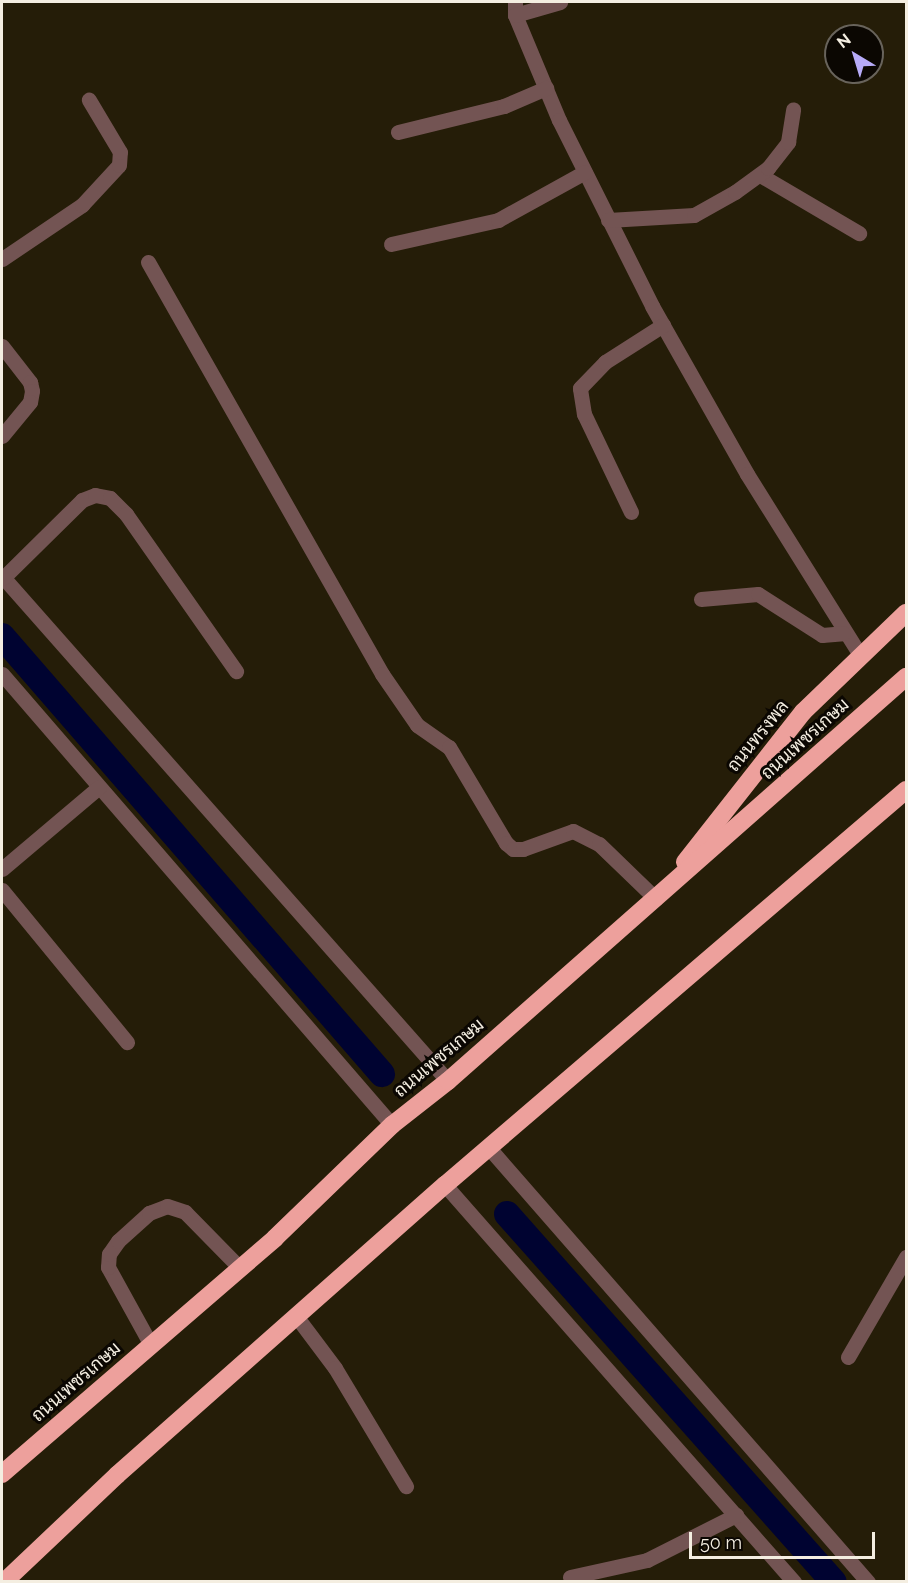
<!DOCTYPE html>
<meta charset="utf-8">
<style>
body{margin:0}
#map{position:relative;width:908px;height:1583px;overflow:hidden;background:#251d08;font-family:Raleway,Sarabun,sans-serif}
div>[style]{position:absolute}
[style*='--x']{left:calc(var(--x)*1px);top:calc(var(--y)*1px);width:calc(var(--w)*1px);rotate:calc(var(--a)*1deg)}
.canal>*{height:26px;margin:-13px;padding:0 13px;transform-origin:13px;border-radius:13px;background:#000331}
.minor>*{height:15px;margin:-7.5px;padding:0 7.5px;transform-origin:7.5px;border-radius:7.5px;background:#735453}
.highway>*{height:18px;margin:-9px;padding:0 9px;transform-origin:9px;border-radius:9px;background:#eda09c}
span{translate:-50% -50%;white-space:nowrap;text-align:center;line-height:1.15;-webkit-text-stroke:6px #0b0702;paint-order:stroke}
.street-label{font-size:18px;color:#f4eee1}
.frame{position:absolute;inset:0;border:3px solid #f4eee1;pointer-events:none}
.north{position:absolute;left:824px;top:24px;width:60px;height:60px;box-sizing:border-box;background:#0b0702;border:2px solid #68635b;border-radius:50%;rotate:322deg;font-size:16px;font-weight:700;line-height:24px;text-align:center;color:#f4eee1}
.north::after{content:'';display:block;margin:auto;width:21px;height:27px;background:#b7abf8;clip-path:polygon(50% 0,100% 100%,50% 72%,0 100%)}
.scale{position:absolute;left:689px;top:1532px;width:186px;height:27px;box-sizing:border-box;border:3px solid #f4eee1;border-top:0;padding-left:8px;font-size:18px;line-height:21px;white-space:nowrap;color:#f4eee1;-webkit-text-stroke:4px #0b0702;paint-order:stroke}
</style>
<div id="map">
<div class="canal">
<i style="--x:2;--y:636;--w:580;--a:49.06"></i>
<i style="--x:507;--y:1214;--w:492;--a:48.4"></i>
</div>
<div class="minor">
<i style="--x:515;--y:2;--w:13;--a:90"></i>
<i style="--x:515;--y:15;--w:114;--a:67.3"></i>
<i style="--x:559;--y:120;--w:208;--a:63.4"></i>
<i style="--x:652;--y:306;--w:193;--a:60.5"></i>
<i style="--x:747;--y:474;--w:213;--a:58"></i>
<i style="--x:515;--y:15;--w:47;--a:-16.1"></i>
<i style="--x:398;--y:132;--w:109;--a:-13.8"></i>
<i style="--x:504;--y:106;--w:46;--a:-23.2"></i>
<i style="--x:760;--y:175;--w:115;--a:30.4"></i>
<i style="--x:608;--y:220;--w:86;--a:-3.3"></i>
<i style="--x:694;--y:215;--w:47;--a:-29.3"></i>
<i style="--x:735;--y:192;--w:41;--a:-36"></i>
<i style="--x:768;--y:168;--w:33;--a:-52"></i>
<i style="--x:788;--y:142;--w:33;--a:-81"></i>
<i style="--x:391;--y:244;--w:110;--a:-12.6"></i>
<i style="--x:498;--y:220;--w:99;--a:-28.9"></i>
<i style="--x:2;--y:259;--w:97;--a:-34"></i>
<i style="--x:82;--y:205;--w:54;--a:-47.2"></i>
<i style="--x:119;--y:165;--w:13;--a:-86"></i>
<i style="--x:120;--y:152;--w:61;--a:-120.8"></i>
<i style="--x:148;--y:262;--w:474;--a:60.4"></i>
<i style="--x:382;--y:674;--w:62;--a:55.5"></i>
<i style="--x:417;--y:725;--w:39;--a:35"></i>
<i style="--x:449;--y:747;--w:112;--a:59.3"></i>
<i style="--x:506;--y:843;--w:9;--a:41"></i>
<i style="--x:513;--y:849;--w:10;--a:0"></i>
<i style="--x:523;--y:849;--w:53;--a:-19.8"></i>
<i style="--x:573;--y:831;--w:29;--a:27"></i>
<i style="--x:599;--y:844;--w:79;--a:44"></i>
<i style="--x:2;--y:346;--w:46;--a:52.1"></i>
<i style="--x:30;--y:382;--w:9;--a:77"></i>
<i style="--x:32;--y:391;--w:11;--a:100"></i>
<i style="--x:30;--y:402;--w:44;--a:129.5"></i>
<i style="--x:631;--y:512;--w:109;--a:-115.6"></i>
<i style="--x:584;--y:414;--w:26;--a:-99"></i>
<i style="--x:580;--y:388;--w:36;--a:-46"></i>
<i style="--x:605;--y:362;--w:69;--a:-32.5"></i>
<i style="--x:2;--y:576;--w:674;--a:48.55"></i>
<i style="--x:3;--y:578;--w:111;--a:-44.6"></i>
<i style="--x:82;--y:500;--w:14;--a:-21"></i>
<i style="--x:95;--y:495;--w:15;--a:11"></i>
<i style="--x:110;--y:498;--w:23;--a:45"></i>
<i style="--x:126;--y:514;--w:192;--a:55"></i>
<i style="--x:701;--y:599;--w:57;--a:-5"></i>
<i style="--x:758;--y:594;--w:76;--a:32.6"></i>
<i style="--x:822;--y:635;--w:21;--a:-5"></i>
<i style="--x:2;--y:674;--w:596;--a:49.15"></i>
<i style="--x:2;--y:869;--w:127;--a:-40.2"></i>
<i style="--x:2;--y:890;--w:197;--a:50.6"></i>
<i style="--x:490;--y:1149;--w:575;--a:48.88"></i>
<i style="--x:445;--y:1185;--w:529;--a:48.68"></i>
<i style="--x:296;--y:1316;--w:65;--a:53.1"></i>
<i style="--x:335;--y:1368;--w:138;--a:59"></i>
<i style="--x:151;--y:1345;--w:89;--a:-118.9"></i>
<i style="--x:108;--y:1267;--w:13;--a:-86"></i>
<i style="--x:109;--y:1254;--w:16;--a:-55"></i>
<i style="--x:118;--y:1241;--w:42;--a:-42.1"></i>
<i style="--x:149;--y:1213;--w:19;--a:-21"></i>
<i style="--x:167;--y:1206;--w:19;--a:18"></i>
<i style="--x:185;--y:1212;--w:78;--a:45.5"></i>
<i style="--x:848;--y:1357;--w:116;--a:-59.9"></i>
<i style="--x:570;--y:1577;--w:79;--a:-12.4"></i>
<i style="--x:647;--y:1560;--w:100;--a:-26.8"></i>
</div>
<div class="highway">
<i style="--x:685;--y:862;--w:191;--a:-51.8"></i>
<i style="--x:803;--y:712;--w:143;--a:-43.9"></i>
<i style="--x:2;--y:1474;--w:361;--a:-40.8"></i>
<i style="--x:275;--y:1238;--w:163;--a:-44"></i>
<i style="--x:392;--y:1125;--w:71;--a:-38.2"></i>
<i style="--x:448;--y:1081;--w:611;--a:-41.42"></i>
<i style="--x:4;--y:1582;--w:156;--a:-43.4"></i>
<i style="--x:117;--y:1475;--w:438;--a:-41.5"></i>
<i style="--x:445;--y:1185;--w:607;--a:-40.59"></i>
</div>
<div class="street-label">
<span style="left:758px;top:736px;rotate:-51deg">ถนนทรงพล</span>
<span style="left:805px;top:739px;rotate:-42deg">ถนนเพชรเกษม</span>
<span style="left:439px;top:1058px;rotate:-40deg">ถนนเพชรเกษม</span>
<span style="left:76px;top:1382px;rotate:-41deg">ถนนเพชรเกษม</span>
</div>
<div class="frame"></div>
<div class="north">N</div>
<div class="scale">50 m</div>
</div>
